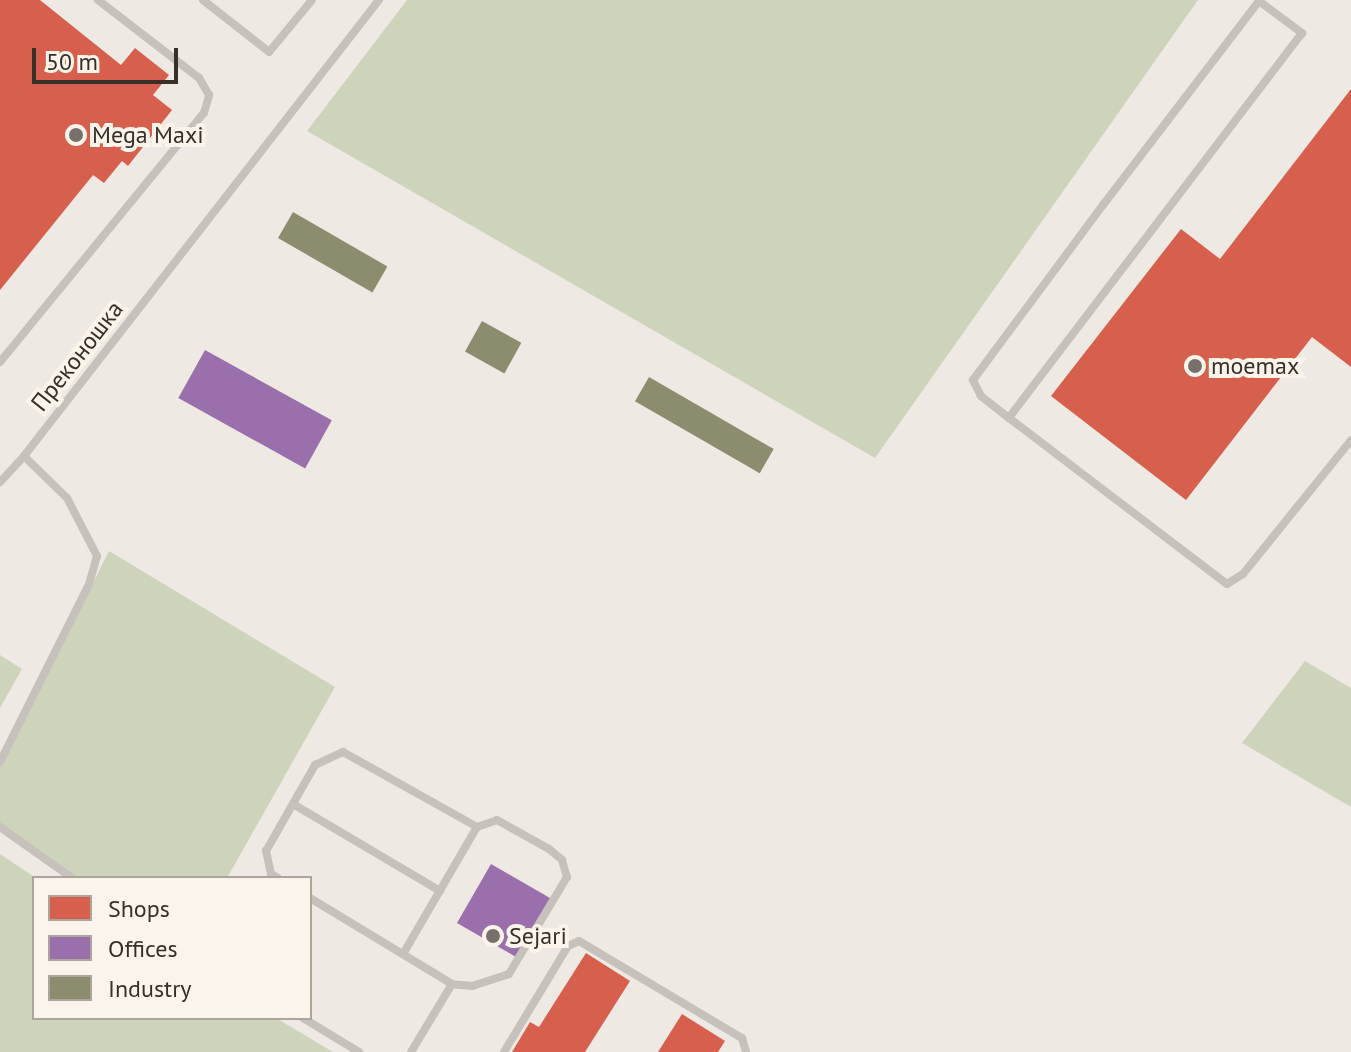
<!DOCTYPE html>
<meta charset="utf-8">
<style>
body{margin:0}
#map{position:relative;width:1351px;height:1052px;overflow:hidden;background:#eee9e2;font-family:"PT Sans",sans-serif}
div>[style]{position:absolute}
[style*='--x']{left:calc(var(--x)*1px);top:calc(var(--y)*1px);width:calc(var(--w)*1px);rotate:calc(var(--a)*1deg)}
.green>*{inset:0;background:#ced4bc}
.shops>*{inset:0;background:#d6604d}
.offices>*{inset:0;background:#9970ab;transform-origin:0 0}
.industry>*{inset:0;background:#8c8c6e;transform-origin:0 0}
.lane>*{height:8px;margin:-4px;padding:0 4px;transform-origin:4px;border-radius:4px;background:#c7c1bb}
.dots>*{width:22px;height:22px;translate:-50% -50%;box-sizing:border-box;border:4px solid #faf4ea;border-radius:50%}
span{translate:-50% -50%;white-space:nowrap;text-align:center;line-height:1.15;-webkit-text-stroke:8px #faf4ea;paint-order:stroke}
.poi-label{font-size:24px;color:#382f29}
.left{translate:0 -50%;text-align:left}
.street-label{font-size:24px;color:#382f29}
.legend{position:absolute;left:32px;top:876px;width:280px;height:144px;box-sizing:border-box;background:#faf4ea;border:2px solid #aca59d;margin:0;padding:10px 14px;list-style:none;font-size:24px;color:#382f29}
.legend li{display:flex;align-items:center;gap:16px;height:40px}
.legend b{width:40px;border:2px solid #aca59d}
.scale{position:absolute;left:32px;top:48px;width:146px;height:36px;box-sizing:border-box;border:4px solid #382f29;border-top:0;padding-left:10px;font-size:24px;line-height:28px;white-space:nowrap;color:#382f29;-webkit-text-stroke:6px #faf4ea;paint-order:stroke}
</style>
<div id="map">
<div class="green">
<i style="clip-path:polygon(407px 0,1198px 0,875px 458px,307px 131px)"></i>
<i style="clip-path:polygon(109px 551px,335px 687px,227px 878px,72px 878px,0 827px,0 765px)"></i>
<i style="clip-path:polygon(0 655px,22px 669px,0 708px)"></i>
<i style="clip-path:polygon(1305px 661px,1351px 688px,1351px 807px,1242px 743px)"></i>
<i style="clip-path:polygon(0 854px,36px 878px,34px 1018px,276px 1018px,333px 1052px,0 1052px)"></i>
</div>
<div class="shops">
<i style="clip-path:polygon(0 0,40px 0,121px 65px,135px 48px,169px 75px,153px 95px,172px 110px,128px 166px,122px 161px,104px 183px,93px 175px,0 290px)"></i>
<i style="clip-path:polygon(1351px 89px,1351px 367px,1312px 337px,1186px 500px,1051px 396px,1181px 229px,1220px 259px)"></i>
<i style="clip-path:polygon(586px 953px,630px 981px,585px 1052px,512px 1052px,530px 1022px,539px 1027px)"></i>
<i style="clip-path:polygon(682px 1014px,725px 1041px,718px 1052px,658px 1052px)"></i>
</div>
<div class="offices">
<i style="left:205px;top:350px;width:145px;height:55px;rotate:29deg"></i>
<i style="left:491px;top:864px;width:69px;height:68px;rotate:30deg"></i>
</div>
<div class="industry">
<i style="left:293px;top:212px;width:109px;height:30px;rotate:30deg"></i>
<i style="left:482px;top:321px;width:45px;height:35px;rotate:29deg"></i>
<i style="left:649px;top:377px;width:144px;height:28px;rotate:30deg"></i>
</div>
<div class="lane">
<i style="--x:203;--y:0;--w:84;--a:38.2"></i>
<i style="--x:269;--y:52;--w:67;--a:-50.4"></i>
<i style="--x:1259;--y:1;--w:54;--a:36.7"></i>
<i style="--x:1302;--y:33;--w:484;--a:127.3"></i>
<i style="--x:1009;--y:418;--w:36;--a:-142"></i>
<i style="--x:981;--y:396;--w:18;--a:-117"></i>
<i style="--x:973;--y:380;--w:218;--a:-53.4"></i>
<i style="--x:1103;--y:205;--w:258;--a:-52.6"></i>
<i style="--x:0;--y:362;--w:322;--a:-50.7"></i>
<i style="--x:204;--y:113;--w:19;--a:-74"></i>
<i style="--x:209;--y:95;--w:20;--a:-120"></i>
<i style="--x:199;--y:78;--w:128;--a:-142.3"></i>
<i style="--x:1009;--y:418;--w:274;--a:37.3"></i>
<i style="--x:1227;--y:584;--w:19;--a:-32"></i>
<i style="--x:1243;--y:574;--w:172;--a:-51.1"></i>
<i style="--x:0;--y:482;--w:35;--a:-47"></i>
<i style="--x:0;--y:762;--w:199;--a:-63.4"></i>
<i style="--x:89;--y:584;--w:29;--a:-74"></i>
<i style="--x:97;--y:556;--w:65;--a:-117.3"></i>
<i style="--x:67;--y:498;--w:60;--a:-135.7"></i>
<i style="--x:24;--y:456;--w:578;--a:-52.1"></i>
<i style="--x:293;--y:804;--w:171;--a:30.6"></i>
<i style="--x:0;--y:827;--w:88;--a:35.3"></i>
<i style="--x:278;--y:878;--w:8;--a:-150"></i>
<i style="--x:271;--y:874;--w:24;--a:-102"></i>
<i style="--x:266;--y:851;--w:99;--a:-60.3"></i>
<i style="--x:315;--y:765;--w:31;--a:-25"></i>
<i style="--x:343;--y:752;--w:154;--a:29.2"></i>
<i style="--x:477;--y:827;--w:21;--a:-19"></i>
<i style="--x:497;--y:820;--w:60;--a:29.1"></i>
<i style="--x:549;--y:849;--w:17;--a:40"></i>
<i style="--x:562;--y:860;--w:18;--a:74"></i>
<i style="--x:567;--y:877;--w:113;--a:120.9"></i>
<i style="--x:509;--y:974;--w:38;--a:162"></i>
<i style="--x:473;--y:986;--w:21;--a:-175"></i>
<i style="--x:452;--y:984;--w:166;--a:-148.8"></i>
<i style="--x:403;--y:954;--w:147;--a:-59.8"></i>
<i style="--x:303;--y:1018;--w:66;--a:31.3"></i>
<i style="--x:411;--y:1052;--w:79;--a:-58.9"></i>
<i style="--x:504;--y:1052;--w:124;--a:-58.9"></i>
<i style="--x:568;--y:946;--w:12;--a:-24"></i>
<i style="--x:579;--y:941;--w:190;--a:30.8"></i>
<i style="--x:742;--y:1038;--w:15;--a:74"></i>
</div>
<div class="dots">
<i style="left:76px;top:135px;background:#78706a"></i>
<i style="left:1195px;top:366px;background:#78706a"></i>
<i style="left:493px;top:936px;background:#78706a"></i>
</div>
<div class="poi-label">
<span class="left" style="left:92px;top:135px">Mega Maxi</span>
<span class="left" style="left:1211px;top:366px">moemax</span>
<span class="left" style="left:509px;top:936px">Sejari</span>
</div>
<div class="street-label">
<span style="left:77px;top:356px;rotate:-52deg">Преконошка</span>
</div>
<ul class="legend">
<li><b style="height:22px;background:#d6604d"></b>Shops</li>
<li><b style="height:22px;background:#9970ab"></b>Offices</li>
<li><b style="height:22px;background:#8c8c6e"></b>Industry</li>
</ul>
<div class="scale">50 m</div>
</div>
